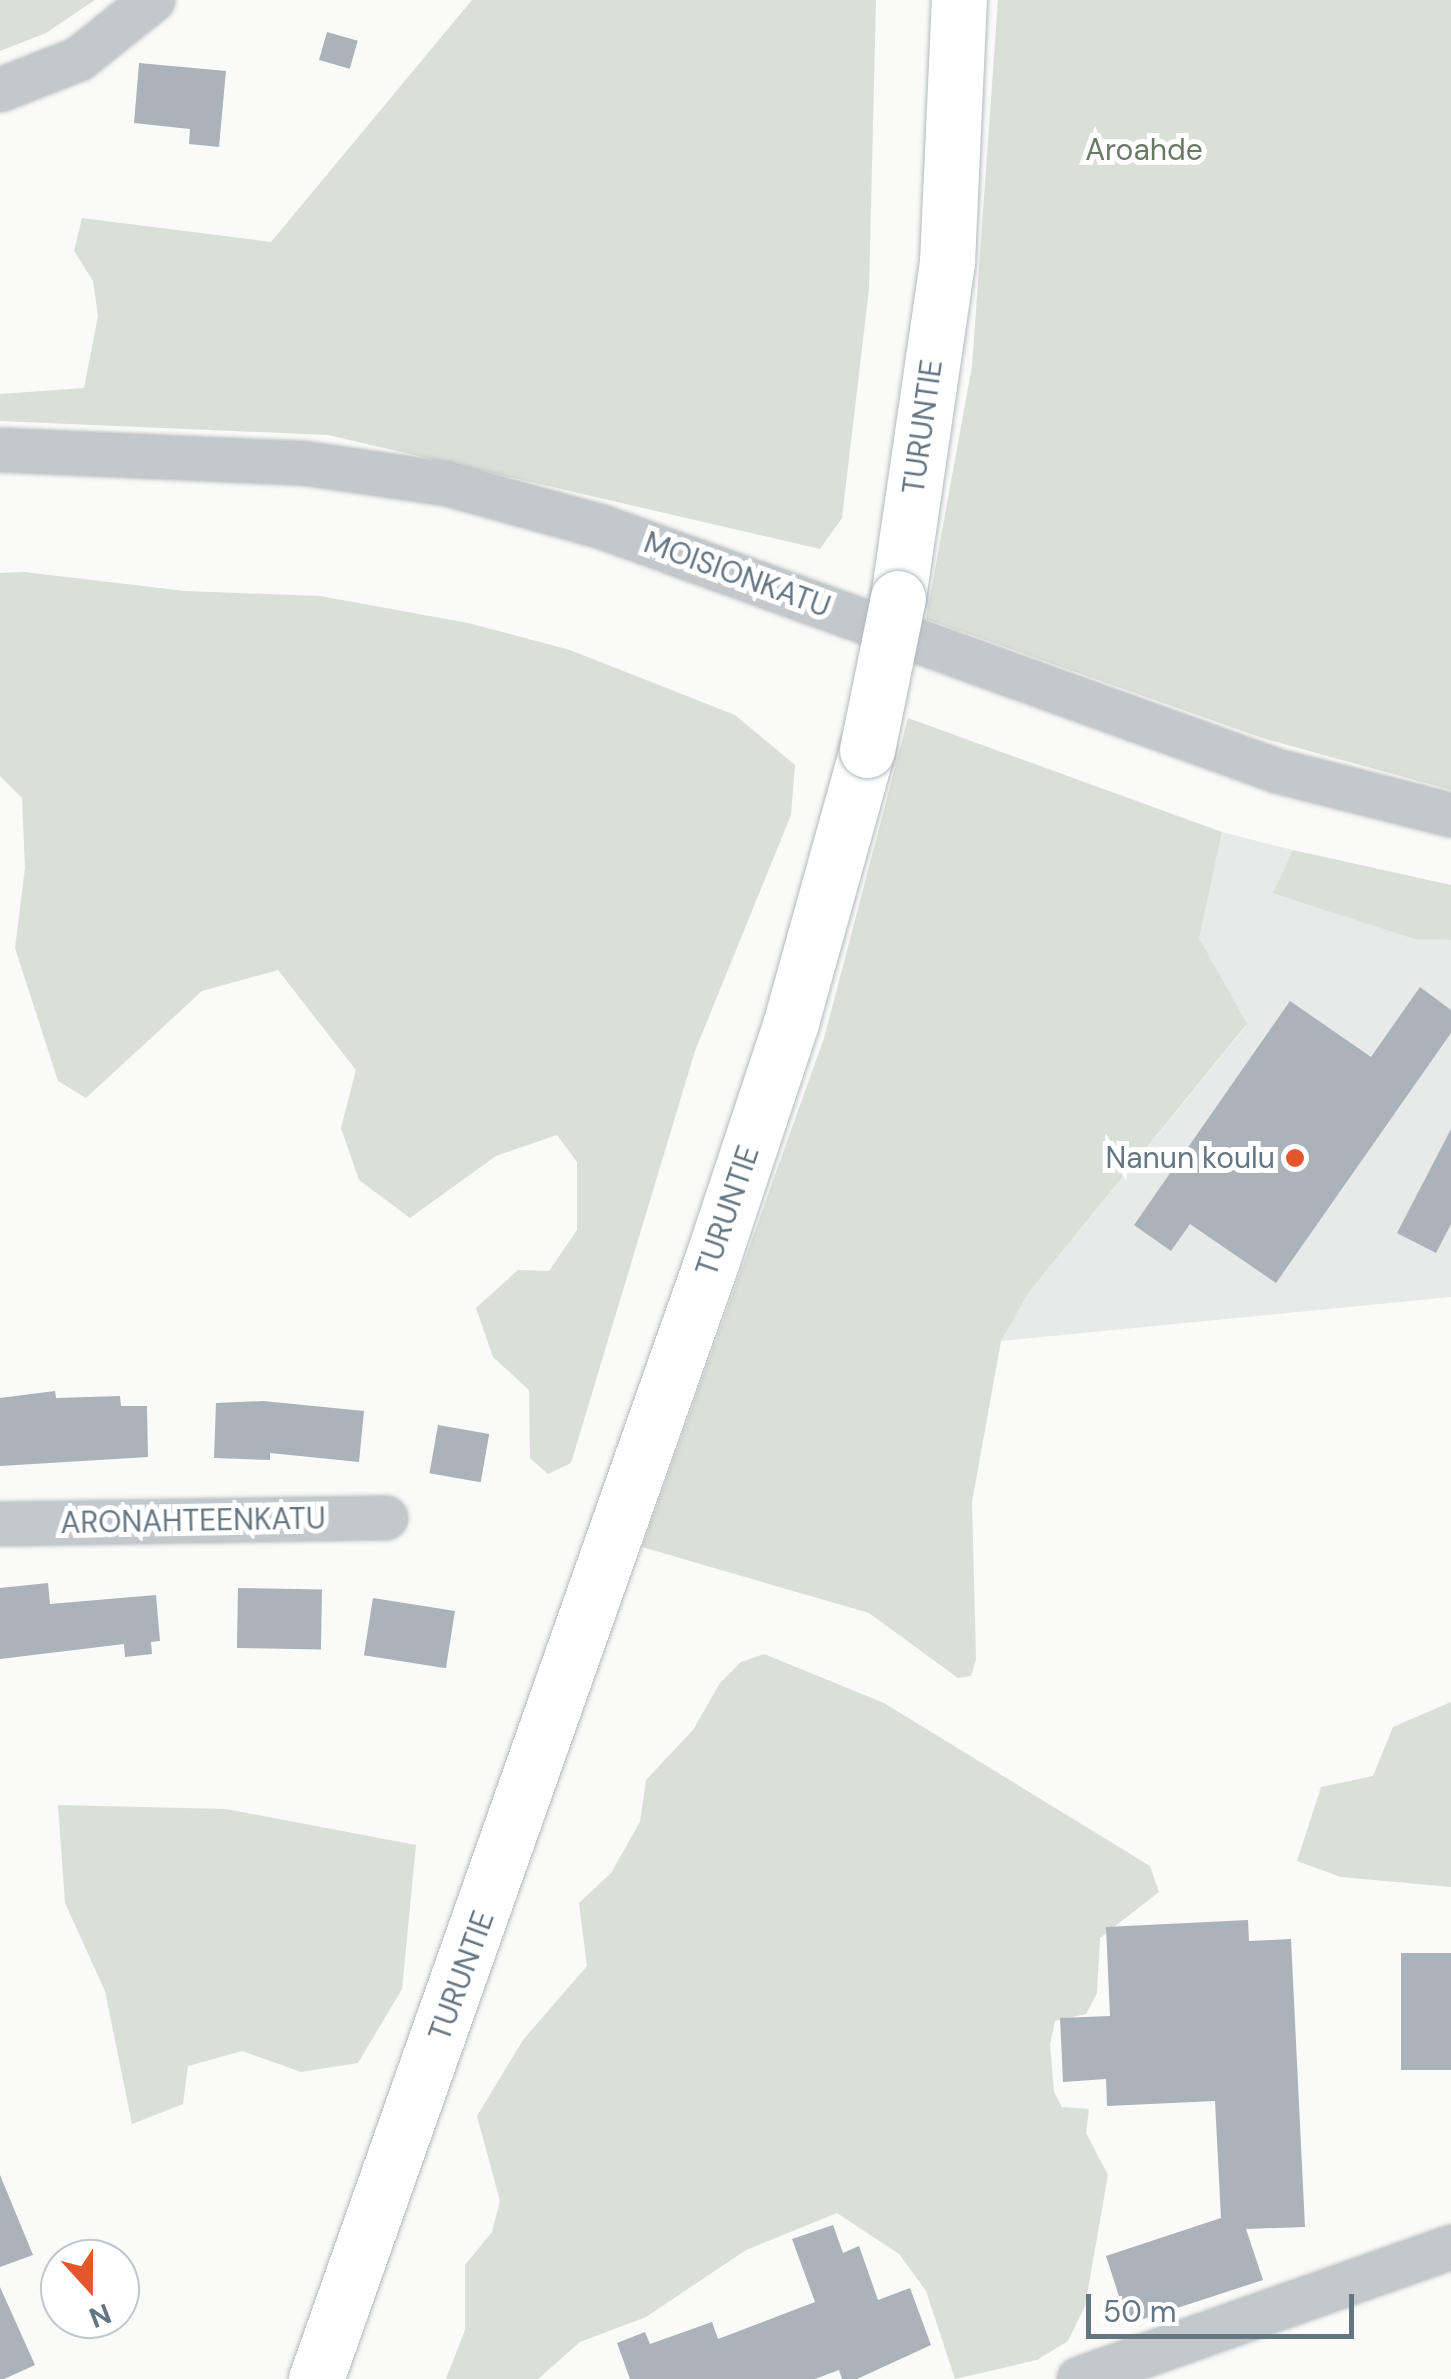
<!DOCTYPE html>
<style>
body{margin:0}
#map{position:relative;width:1451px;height:2379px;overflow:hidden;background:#fafaf8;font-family:"DM Sans",sans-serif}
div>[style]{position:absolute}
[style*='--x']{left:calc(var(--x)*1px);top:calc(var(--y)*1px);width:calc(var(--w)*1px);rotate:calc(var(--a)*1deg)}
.built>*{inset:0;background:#e8e9e9}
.green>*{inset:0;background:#dadfd7}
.building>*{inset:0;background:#aab3b9;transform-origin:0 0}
.roads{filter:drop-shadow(0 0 2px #b4b9bd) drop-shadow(0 0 2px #b4b9bd)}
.minor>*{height:42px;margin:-21px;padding:0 21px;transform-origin:21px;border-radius:21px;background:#c3c8cc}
.highway>*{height:55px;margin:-27.5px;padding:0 27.5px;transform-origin:27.5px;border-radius:27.5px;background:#fff}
.bridges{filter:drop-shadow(0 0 2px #b4b9bd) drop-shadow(0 0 2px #b4b9bd)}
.highway-bridge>*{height:55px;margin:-27.5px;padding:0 27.5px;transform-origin:27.5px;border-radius:27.5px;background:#fff}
.dots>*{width:28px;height:28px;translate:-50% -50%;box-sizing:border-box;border:5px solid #fff;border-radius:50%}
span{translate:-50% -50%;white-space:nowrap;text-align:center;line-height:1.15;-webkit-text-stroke:10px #fff;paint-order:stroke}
.park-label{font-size:30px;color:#687a64}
.street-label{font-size:30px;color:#657683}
.poi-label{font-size:30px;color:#657683}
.right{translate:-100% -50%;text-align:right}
.north{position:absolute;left:40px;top:2239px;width:100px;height:100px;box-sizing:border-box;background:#fff;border:2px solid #c1c8cd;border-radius:50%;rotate:159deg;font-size:28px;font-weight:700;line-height:40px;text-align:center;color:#657683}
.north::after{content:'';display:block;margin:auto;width:35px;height:45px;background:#e4572e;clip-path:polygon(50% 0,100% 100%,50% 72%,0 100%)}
.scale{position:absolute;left:1086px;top:2294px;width:268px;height:45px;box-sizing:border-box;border:5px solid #657683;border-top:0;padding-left:12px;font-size:30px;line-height:35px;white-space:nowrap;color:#657683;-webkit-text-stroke:8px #fff;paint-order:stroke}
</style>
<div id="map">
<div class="built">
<i style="clip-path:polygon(1222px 832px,1293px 850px,1274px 892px,1414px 939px,1451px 940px,1451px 1297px,1001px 1341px,1029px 1292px,1247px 1025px,1198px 938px)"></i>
</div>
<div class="green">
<i style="clip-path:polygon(0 0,95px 0,46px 33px,0 51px)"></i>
<i style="clip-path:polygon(472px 0,876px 0,869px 289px,842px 518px,820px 549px,328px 435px,0 421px,0 394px,84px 388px,98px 316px,93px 281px,74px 251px,82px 218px,271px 242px)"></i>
<i style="clip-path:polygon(998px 0,1451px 0,1451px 790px,1262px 738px,926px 619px,972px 366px)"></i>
<i style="clip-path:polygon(24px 572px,185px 591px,320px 596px,468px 623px,570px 650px,735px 715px,795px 765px,791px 815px,695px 1051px,571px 1463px,548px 1474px,530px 1458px,529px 1390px,493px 1357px,476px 1308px,518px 1270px,549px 1271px,577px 1230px,577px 1162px,557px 1135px,496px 1156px,410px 1218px,359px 1180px,341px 1128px,356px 1070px,278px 970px,202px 991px,86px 1098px,58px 1081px,15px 948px,25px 868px,22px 798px,0 776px,0 573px)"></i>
<i style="clip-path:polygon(908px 718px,1222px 832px,1199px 938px,1247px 1024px,1029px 1292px,1001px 1341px,972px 1502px,976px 1659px,971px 1676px,958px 1678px,869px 1613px,642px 1547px,824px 1038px)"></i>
<i style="clip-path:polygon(1293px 850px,1451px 885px,1451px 940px,1414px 939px,1273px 893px)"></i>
<i style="clip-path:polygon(764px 1654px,884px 1703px,1150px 1866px,1159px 1892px,1100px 1938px,1097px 1993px,1086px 2014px,1055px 2021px,1050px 2044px,1054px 2092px,1062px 2107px,1089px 2109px,1086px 2133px,1108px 2175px,1085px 2306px,1068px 2341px,1037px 2360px,955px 2379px,926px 2291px,899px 2254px,837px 2213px,746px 2250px,646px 2317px,580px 2342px,538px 2379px,446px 2379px,465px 2330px,465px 2265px,492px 2232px,500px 2201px,477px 2116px,523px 2040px,587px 1966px,579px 1903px,611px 1873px,640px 1822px,646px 1780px,693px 1730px,720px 1683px,741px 1662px)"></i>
<i style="clip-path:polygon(1451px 1702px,1451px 1887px,1341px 1877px,1297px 1861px,1321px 1787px,1373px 1776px,1393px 1727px)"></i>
<i style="clip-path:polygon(58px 1805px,226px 1809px,416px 1845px,402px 1989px,358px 2063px,301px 2072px,242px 2051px,188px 2066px,183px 2104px,132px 2124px,105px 1991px,65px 1903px)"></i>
</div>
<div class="building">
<i style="left:327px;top:32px;width:32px;height:29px;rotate:16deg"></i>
<i style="clip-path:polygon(139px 63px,226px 71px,219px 147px,189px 144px,190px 129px,134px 123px)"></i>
<i style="clip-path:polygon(1420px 987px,1451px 1010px,1451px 1033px,1276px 1283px,1190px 1224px,1171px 1251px,1134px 1225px,1290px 1001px,1371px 1057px)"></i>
<i style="clip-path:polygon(1451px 1129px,1451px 1224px,1436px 1253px,1397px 1233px)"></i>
<i style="clip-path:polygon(55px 1391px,56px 1398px,120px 1396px,121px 1406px,147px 1406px,148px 1457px,0 1466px,0 1398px)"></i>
<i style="clip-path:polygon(263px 1401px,364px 1411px,359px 1462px,270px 1453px,270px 1460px,214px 1458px,216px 1403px)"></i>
<i style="left:438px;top:1425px;width:52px;height:49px;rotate:10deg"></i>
<i style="clip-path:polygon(48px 1583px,50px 1604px,156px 1595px,160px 1641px,151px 1642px,152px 1654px,125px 1657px,124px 1644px,0 1659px,0 1588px)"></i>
<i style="left:238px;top:1588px;width:84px;height:60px;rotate:1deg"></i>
<i style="left:373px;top:1598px;width:83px;height:58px;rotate:9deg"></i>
<i style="clip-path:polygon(1248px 1920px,1249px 1941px,1291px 1939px,1305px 2227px,1246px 2229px,1263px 2280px,1128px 2324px,1106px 2256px,1221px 2218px,1215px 2101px,1107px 2106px,1106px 2079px,1063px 2082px,1060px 2018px,1110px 2016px,1106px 1927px)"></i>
<i style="left:1401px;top:1953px;width:50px;height:117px"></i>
<i style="clip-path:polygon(0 2175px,33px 2255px,0 2267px)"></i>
<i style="clip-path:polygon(833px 2225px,843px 2253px,859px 2246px,878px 2300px,910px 2288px,931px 2345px,857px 2379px,842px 2379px,839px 2370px,815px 2379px,630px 2379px,617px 2343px,645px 2332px,650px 2344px,712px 2322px,718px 2339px,815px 2302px,792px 2239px)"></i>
<i style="clip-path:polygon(0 2287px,35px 2365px,4px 2379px,0 2379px)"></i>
</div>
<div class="roads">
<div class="minor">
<i style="--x:0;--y:90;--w:85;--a:-21.4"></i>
<i style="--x:79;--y:59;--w:95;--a:-38.6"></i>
<i style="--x:0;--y:450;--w:302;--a:2.5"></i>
<i style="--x:302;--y:463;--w:147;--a:8.2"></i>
<i style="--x:447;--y:484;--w:161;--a:15.5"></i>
<i style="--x:602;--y:527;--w:718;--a:19.87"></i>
<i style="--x:1277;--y:771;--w:179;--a:14.2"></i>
<i style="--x:0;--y:1524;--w:386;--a:-0.9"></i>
<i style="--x:1079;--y:2379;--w:395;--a:-19.5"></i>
</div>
<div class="highway">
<i style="--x:898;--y:598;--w:340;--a:-81.7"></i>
<i style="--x:947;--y:262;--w:262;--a:-87.4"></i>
<i style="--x:316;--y:2379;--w:1187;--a:-70.51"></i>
<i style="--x:712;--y:1260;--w:251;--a:-71.6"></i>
<i style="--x:791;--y:1022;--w:282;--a:-74.4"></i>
</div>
</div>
<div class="bridges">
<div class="highway-bridge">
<i style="--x:867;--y:750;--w:155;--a:-78.5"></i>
</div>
</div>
<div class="dots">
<i style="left:1295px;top:1158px;background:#e4572e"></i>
</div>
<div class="park-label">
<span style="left:1144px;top:150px">Aroahde</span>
</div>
<div class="street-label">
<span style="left:923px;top:427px;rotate:-82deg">TURUNTIE</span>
<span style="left:737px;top:575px;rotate:20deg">MOISIONKATU</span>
<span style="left:728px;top:1211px;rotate:-71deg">TURUNTIE</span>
<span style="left:193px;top:1521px;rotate:-1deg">ARONAHTEENKATU</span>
<span style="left:462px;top:1976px;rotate:-70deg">TURUNTIE</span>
</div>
<div class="poi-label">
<span class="right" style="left:1275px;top:1158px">Nanun koulu</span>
</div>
<div class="north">N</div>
<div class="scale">50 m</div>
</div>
